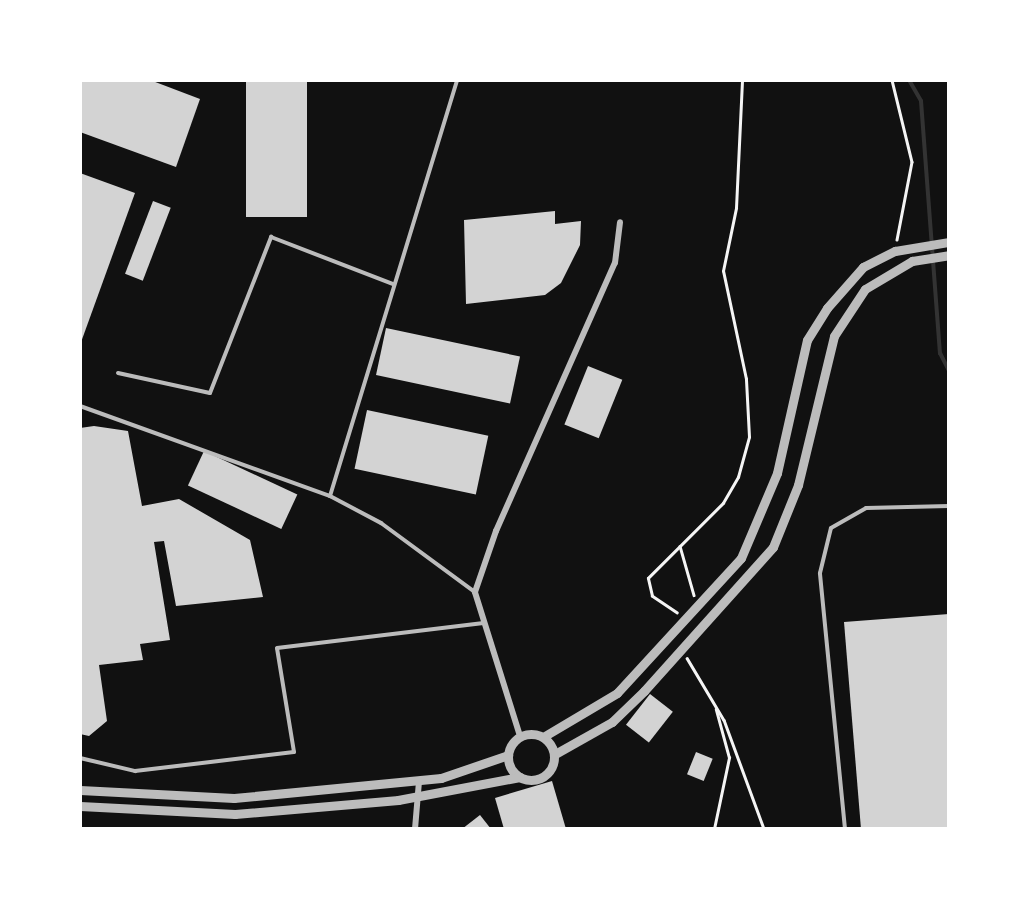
<!DOCTYPE html>
<style>
body{margin:0}
#map{position:relative;width:1029px;height:909px;overflow:hidden;background:#111;font-family:Merriweather,serif}
div>[style]{position:absolute}
[style*='--x']{left:calc(var(--x)*1px);top:calc(var(--y)*1px);width:calc(var(--w)*1px);rotate:calc(var(--a)*1deg)}
.stream>*{height:4px;margin:-2px;padding:0 2px;transform-origin:2px;border-radius:2px;background:#333}
.building>*{inset:0;background:#d3d3d3;transform-origin:0 0}
.path>*{height:2.5px;margin:-1.25px;padding:0 1.25px;transform-origin:1.25px;border-radius:1.25px;background:#f5f5f5}
.service>*{height:4px;margin:-2px;padding:0 2px;transform-origin:2px;border-radius:2px;background:#bcbcbc}
.minor>*{height:6px;margin:-3px;padding:0 3px;transform-origin:3px;border-radius:3px;background:#bcbcbc}
.tertiary>*{height:9px;margin:-4.5px;padding:0 4.5px;transform-origin:4.5px;border-radius:4.5px;background:#bcbcbc}
.tertiary>.ring{margin:-4.5px;padding:0;box-sizing:content-box;background:none;border:9px solid #bcbcbc;border-radius:50%}
span{translate:-50% -50%;white-space:nowrap;text-align:center;line-height:1.15;-webkit-text-stroke:10px #fff;paint-order:stroke}
.frame{position:absolute;inset:0;border:82px solid #fff;pointer-events:none}
</style>
<div id="map">
<div class="stream">
<i style="--x:909;--y:80;--w:24;--a:60"></i>
<i style="--x:921;--y:101;--w:253;--a:85.7"></i>
<i style="--x:940;--y:353;--w:20;--a:63"></i>
</div>
<div class="building">
<i style="clip-path:polygon(80px 80px,150px 80px,200px 99px,176px 167px,80px 132px)"></i>
<i style="left:246px;top:80px;width:61px;height:137px"></i>
<i style="clip-path:polygon(80px 173px,135px 193px,80px 345px)"></i>
<i style="left:153px;top:201px;width:19px;height:78px;rotate:21deg"></i>
<i style="clip-path:polygon(555px 211px,555px 224px,581px 221px,580px 245px,561px 283px,545px 295px,466px 304px,464px 220px)"></i>
<i style="left:386px;top:328px;width:137px;height:48px;rotate:12deg"></i>
<i style="left:588px;top:366px;width:37px;height:63px;rotate:22deg"></i>
<i style="left:367px;top:410px;width:124px;height:60px;rotate:12deg"></i>
<i style="clip-path:polygon(94px 426px,128px 431px,142px 506px,179px 499px,250px 540px,263px 597px,176px 606px,164px 541px,154px 542px,170px 640px,140px 644px,143px 660px,99px 665px,107px 721px,89px 736px,80px 734px,80px 428px)"></i>
<i style="left:204px;top:451px;width:103px;height:38px;rotate:25deg"></i>
<i style="clip-path:polygon(949px 614px,949px 829px,861px 829px,844px 622px)"></i>
<i style="left:650px;top:694px;width:29px;height:39px;rotate:38deg"></i>
<i style="left:696px;top:752px;width:18px;height:24px;rotate:22deg"></i>
<i style="clip-path:polygon(552px 781px,566px 829px,504px 829px,495px 798px)"></i>
<i style="clip-path:polygon(480px 815px,491px 829px,462px 829px)"></i>
</div>
<div class="path">
<i style="--x:892;--y:80;--w:84;--a:76.3"></i>
<i style="--x:912;--y:162;--w:79;--a:100.9"></i>
<i style="--x:680;--y:546;--w:51;--a:74.1"></i>
<i style="--x:677;--y:613;--w:30;--a:-146"></i>
<i style="--x:652;--y:596;--w:18;--a:-103"></i>
<i style="--x:648;--y:578;--w:106;--a:-45"></i>
<i style="--x:723;--y:503;--w:30;--a:-60"></i>
<i style="--x:738;--y:477;--w:41;--a:-74.6"></i>
<i style="--x:749;--y:437;--w:58;--a:-93"></i>
<i style="--x:746;--y:379;--w:110;--a:-102"></i>
<i style="--x:723;--y:271;--w:64;--a:-78.3"></i>
<i style="--x:736;--y:208;--w:128;--a:-87.3"></i>
<i style="--x:687;--y:658;--w:72;--a:59.2"></i>
<i style="--x:724;--y:720;--w:116;--a:69.8"></i>
<i style="--x:714;--y:829;--w:73;--a:-78.1"></i>
<i style="--x:729;--y:758;--w:50;--a:-105.2"></i>
</div>
<div class="service">
<i style="--x:118;--y:373;--w:94;--a:12.3"></i>
<i style="--x:210;--y:393;--w:168;--a:-68.6"></i>
<i style="--x:271;--y:237;--w:131;--a:21.1"></i>
<i style="--x:80;--y:406;--w:266;--a:19.8"></i>
<i style="--x:330;--y:496;--w:58;--a:27.9"></i>
<i style="--x:381;--y:523;--w:117;--a:36.3"></i>
<i style="--x:330;--y:496;--w:435;--a:-73"></i>
<i style="--x:80;--y:758;--w:57;--a:13.3"></i>
<i style="--x:135;--y:771;--w:160;--a:-6.8"></i>
<i style="--x:294;--y:752;--w:105;--a:-99.3"></i>
<i style="--x:277;--y:648;--w:208;--a:-6.9"></i>
<i style="--x:845;--y:829;--w:257;--a:-95.6"></i>
<i style="--x:820;--y:573;--w:46;--a:-76.3"></i>
<i style="--x:831;--y:528;--w:40;--a:-29.7"></i>
<i style="--x:866;--y:508;--w:83;--a:-1.4"></i>
</div>
<div class="minor">
<i style="--x:520;--y:736;--w:151;--a:-107.4"></i>
<i style="--x:475;--y:592;--w:65;--a:-71"></i>
<i style="--x:496;--y:531;--w:293;--a:-66.1"></i>
<i style="--x:615;--y:263;--w:41;--a:-83"></i>
<i style="--x:415;--y:829;--w:48;--a:-85.2"></i>
</div>
<div class="tertiary">
<i class="ring" style="left:508px;top:734px;width:37px;height:37px"></i>
<i style="--x:543;--y:737;--w:86;--a:-30.7"></i>
<i style="--x:617;--y:693;--w:183;--a:-47.4"></i>
<i style="--x:741;--y:558;--w:92;--a:-67"></i>
<i style="--x:777;--y:473;--w:136;--a:-77.3"></i>
<i style="--x:807;--y:340;--w:38;--a:-58"></i>
<i style="--x:827;--y:308;--w:55;--a:-48.7"></i>
<i style="--x:863;--y:267;--w:36;--a:-27"></i>
<i style="--x:895;--y:251;--w:55;--a:-9.5"></i>
<i style="--x:555;--y:754;--w:65;--a:-29.3"></i>
<i style="--x:612;--y:722;--w:45;--a:-44.1"></i>
<i style="--x:644;--y:691;--w:193;--a:-48.1"></i>
<i style="--x:773;--y:547;--w:67;--a:-68"></i>
<i style="--x:798;--y:485;--w:153;--a:-76.4"></i>
<i style="--x:834;--y:336;--w:56;--a:-56.6"></i>
<i style="--x:865;--y:289;--w:55;--a:-30.8"></i>
<i style="--x:912;--y:261;--w:37;--a:-9"></i>
<i style="--x:80;--y:790;--w:154;--a:3"></i>
<i style="--x:234;--y:798;--w:208;--a:-5.5"></i>
<i style="--x:441;--y:778;--w:71;--a:-18.9"></i>
<i style="--x:80;--y:806;--w:155;--a:3"></i>
<i style="--x:235;--y:814;--w:164;--a:-4.9"></i>
<i style="--x:398;--y:800;--w:124;--a:-10.7"></i>
</div>
<div class="frame"></div>
</div>
